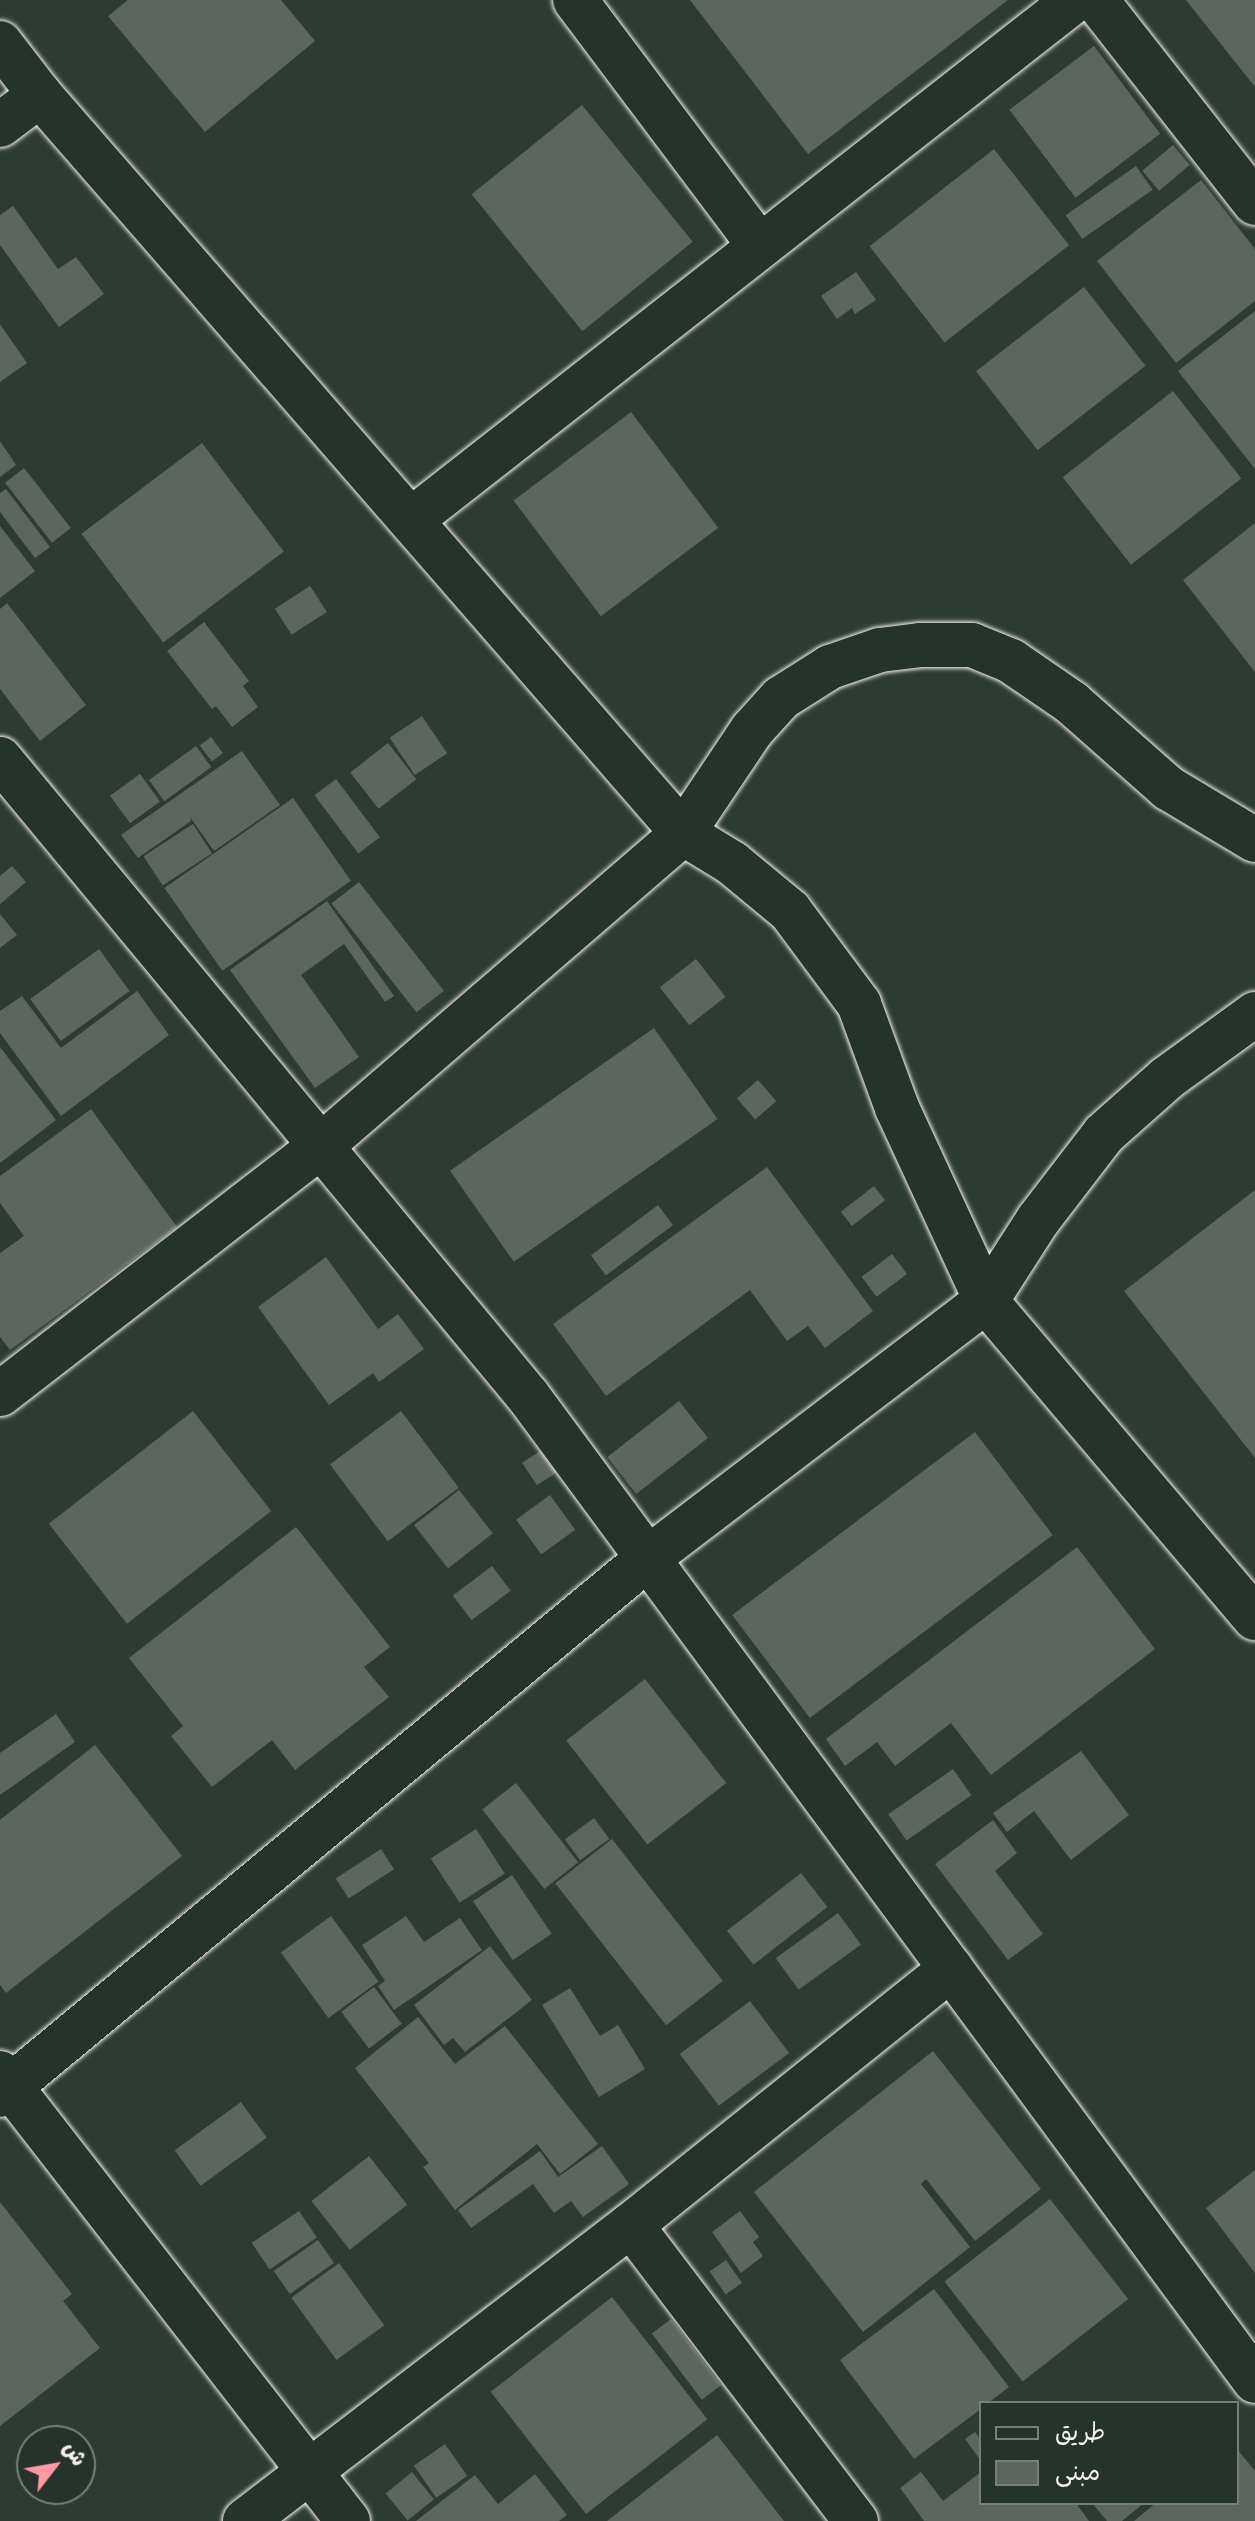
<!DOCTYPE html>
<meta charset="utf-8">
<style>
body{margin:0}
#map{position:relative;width:1255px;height:2521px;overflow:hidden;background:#2e3b34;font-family:Itim,"Playpen Sans Arabic",sans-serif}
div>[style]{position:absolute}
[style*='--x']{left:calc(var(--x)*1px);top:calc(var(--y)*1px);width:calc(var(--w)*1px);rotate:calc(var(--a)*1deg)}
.building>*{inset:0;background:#5c655e;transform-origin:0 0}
.roads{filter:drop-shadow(0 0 2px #f4f1e8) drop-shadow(0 0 2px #f4f1e8)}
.street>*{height:44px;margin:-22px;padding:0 22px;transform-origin:22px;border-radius:22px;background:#26332d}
span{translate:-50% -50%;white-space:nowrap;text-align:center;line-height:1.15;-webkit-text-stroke:7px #26332d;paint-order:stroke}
.legend{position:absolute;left:979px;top:2401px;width:260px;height:104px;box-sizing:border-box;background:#26332d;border:2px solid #787f78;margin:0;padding:10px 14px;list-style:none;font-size:24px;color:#f4f1e8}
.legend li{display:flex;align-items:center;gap:16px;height:40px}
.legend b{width:40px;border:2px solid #787f78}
.north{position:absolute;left:16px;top:2425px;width:80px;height:80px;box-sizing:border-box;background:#26332d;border:2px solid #787f78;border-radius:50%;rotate:59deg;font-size:22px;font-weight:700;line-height:32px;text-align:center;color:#f4f1e8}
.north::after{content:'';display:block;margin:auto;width:28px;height:36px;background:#ff9aa2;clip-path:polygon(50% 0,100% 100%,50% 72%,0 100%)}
</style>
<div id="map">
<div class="building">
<i style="clip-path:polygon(128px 0,281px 0,315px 41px,205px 132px,108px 16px)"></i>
<i style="clip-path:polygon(690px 0,1008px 0,808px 154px)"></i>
<i style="clip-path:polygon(1186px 0,1255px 0,1255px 87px)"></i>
<i style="left:1094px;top:46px;width:110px;height:106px;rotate:53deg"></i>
<i style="left:582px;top:105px;width:176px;height:142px;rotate:51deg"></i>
<i style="left:1173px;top:145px;width:26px;height:40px;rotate:50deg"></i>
<i style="left:994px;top:149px;width:122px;height:158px;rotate:52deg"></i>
<i style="left:1136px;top:166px;width:29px;height:86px;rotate:55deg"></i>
<i style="clip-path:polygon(1201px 180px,1255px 249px,1255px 301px,1176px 363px,1097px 261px)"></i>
<i style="clip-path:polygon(13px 206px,58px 269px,76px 257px,104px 294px,59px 327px,0 245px,0 215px)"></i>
<i style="clip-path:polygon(856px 272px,876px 300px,855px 314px,852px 308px,837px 319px,821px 296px)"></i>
<i style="left:1084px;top:287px;width:100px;height:137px;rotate:52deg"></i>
<i style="clip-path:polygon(1255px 311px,1255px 469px,1178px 371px)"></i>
<i style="clip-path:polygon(0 324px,27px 363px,0 382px)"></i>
<i style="left:1173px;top:391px;width:111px;height:140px;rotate:52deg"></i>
<i style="left:631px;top:412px;width:145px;height:147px;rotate:53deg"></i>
<i style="clip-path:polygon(0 441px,16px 465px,0 477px)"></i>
<i style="left:202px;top:443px;width:136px;height:151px;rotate:53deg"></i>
<i style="left:24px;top:468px;width:76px;height:24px;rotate:52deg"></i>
<i style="clip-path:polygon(6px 489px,50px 547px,35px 558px,0 512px,0 493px)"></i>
<i style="clip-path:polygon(1255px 523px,1255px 672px,1183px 580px)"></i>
<i style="clip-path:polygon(0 526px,35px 571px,0 598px)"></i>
<i style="left:310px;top:586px;width:31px;height:42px;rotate:57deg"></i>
<i style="clip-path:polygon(7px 603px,86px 705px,40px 741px,0 689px,0 609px)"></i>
<i style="clip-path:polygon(204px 622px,249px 681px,243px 686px,258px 707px,232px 727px,216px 706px,212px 709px,167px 651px)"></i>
<i style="left:422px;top:716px;width:45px;height:39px;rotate:56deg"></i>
<i style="left:211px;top:737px;width:20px;height:14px;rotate:53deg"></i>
<i style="left:388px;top:743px;width:46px;height:48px;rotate:52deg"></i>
<i style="left:196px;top:746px;width:26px;height:58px;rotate:54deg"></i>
<i style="clip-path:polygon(242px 751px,280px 805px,214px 851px,190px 817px,191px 821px,138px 858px,121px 835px)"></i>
<i style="left:140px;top:774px;width:34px;height:37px;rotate:54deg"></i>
<i style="left:336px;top:779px;width:73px;height:27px;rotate:53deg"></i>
<i style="left:293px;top:798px;width:101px;height:157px;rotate:55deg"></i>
<i style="left:193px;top:824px;width:35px;height:59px;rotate:57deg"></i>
<i style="clip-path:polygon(12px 866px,26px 882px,0 904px,0 876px)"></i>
<i style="left:359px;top:882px;width:138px;height:35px;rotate:52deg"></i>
<i style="clip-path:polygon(327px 901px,394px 996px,385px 1002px,344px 944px,301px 975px,359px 1057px,315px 1088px,230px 970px)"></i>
<i style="clip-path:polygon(0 914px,17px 935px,0 948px)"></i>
<i style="left:99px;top:949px;width:52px;height:85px;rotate:54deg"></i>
<i style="left:696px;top:959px;width:48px;height:46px;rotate:52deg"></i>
<i style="clip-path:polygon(137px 991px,169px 1035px,61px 1116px,0 1033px,0 1011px,22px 996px,61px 1048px)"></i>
<i style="left:654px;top:1028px;width:111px;height:249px;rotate:55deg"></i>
<i style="clip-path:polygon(0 1047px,56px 1120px,0 1163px)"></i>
<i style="left:758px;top:1080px;width:28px;height:28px;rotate:49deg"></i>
<i style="clip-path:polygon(91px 1109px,177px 1227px,10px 1350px,0 1337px,0 1253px,24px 1236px,0 1203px,0 1176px)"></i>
<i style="clip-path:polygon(767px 1167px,873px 1311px,825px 1348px,808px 1326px,787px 1341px,750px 1290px,606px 1396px,553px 1324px)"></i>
<i style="left:874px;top:1186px;width:18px;height:42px;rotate:52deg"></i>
<i style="clip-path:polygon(1255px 1190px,1255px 1458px,1124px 1291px)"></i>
<i style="left:658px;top:1205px;width:25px;height:84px;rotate:53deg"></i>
<i style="left:892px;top:1254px;width:25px;height:38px;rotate:53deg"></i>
<i style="clip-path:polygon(326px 1257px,378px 1329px,398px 1314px,424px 1349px,379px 1382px,373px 1373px,329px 1405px,258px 1307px)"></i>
<i style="left:679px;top:1401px;width:47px;height:91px;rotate:52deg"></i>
<i style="left:193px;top:1411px;width:127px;height:183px;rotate:52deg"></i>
<i style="left:401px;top:1411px;width:96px;height:89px;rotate:53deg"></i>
<i style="left:975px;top:1432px;width:129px;height:304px;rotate:53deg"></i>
<i style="left:554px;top:1442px;width:27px;height:38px;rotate:57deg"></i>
<i style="left:459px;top:1490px;width:55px;height:57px;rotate:52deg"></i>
<i style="left:550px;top:1495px;width:43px;height:42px;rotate:54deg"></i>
<i style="clip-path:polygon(296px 1527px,390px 1647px,364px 1667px,389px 1697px,295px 1770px,272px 1740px,212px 1787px,171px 1736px,183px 1726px,129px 1658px)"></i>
<i style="clip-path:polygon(1077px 1547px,1155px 1649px,991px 1775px,951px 1723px,895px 1766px,877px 1742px,845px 1766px,826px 1739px)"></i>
<i style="left:492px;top:1566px;width:31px;height:49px;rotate:53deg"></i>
<i style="left:645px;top:1679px;width:132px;height:100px;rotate:52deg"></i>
<i style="clip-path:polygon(56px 1714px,75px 1742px,0 1795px,0 1753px)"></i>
<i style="clip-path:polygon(95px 1745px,182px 1856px,6px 1993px,0 1985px,0 1820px)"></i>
<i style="clip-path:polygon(1081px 1751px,1129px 1815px,1071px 1860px,1034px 1811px,1007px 1832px,993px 1813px)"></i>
<i style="left:953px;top:1769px;width:32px;height:79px;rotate:55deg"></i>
<i style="left:516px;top:1783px;width:101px;height:43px;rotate:52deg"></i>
<i style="left:594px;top:1818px;width:26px;height:36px;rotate:54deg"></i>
<i style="clip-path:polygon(993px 1820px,1017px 1853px,995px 1871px,1043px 1934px,1008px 1960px,935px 1864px)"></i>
<i style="left:476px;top:1829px;width:53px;height:54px;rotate:57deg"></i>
<i style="left:612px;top:1839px;width:180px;height:72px;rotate:52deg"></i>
<i style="left:381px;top:1849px;width:24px;height:54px;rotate:57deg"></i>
<i style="left:801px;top:1873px;width:43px;height:94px;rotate:52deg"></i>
<i style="left:512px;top:1875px;width:71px;height:47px;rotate:56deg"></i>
<i style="left:838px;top:1913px;width:39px;height:77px;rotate:54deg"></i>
<i style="left:331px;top:1916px;width:81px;height:62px;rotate:54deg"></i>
<i style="clip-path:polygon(406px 1916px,424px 1942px,460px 1918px,482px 1950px,394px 2010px,378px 1986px,385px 1981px,362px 1945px)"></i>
<i style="clip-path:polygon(490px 1946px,532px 2000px,465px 2052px,453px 2038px,444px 2045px,414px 2005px)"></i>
<i style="left:374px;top:1987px;width:46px;height:41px;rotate:53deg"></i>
<i style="clip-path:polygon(570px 1988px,600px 2036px,618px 2025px,645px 2069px,599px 2097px,542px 2005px)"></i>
<i style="left:750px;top:2001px;width:65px;height:88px;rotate:53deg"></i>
<i style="clip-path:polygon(418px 2017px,455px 2064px,505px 2026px,598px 2144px,560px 2174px,537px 2144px,455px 2210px,423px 2167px,429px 2163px,355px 2068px)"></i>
<i style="clip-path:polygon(933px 2051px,1041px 2189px,975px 2241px,926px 2179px,921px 2184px,970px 2247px,863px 2332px,754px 2192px)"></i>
<i style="left:241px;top:2102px;width:44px;height:82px;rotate:54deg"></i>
<i style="clip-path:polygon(602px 2146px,629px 2184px,583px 2217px,571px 2201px,554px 2213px,533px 2184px,471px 2228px,458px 2210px,540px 2151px,558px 2177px)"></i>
<i style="left:369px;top:2156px;width:62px;height:73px;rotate:52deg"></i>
<i style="clip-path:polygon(1255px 2170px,1255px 2273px,1206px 2208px)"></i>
<i style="left:1050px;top:2199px;width:127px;height:134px;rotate:52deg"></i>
<i style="clip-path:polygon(0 2202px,72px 2294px,63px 2301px,100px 2348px,0 2426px)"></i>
<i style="left:299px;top:2211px;width:32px;height:57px;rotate:56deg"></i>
<i style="clip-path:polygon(740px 2211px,759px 2237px,753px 2242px,763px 2256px,741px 2273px,712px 2232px)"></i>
<i style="left:318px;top:2240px;width:28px;height:54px;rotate:55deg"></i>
<i style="left:726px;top:2260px;width:28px;height:20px;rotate:55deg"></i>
<i style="left:339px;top:2263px;width:77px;height:59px;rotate:54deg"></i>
<i style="clip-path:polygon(934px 2289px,1009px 2387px,988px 2403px,981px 2403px,981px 2409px,914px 2459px,840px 2360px)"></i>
<i style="left:612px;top:2297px;width:155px;height:154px;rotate:52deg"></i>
<i style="left:671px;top:2319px;width:83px;height:24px;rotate:53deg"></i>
<i style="clip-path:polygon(975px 2432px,981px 2440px,981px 2461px,965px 2439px)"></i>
<i style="clip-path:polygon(717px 2435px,784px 2521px,607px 2521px)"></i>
<i style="left:445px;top:2444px;width:39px;height:38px;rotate:55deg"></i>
<i style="clip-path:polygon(1237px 2449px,1255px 2471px,1255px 2521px,1134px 2521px,1156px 2503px,1237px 2503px)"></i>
<i style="left:412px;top:2472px;width:35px;height:34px;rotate:51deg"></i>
<i style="clip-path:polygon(921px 2472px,943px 2501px,981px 2472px,981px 2503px,1076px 2503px,1089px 2521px,924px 2521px,900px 2488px)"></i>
<i style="clip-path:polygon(535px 2474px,567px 2515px,559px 2521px,416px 2521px,475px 2475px,498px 2504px)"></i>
<i style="clip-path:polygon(1092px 2503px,1144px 2503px,1122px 2521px,1107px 2521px)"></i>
</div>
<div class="roads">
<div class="street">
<i style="--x:575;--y:0;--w:308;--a:53.1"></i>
<i style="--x:1096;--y:0;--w:258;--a:51.9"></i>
<i style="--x:0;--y:43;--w:66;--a:52.4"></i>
<i style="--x:40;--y:95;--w:979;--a:48.94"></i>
<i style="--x:683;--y:833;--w:57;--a:31.5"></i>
<i style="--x:732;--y:863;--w:75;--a:39.6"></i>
<i style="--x:790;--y:911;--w:116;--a:53.4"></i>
<i style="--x:859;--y:1004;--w:111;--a:69.9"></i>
<i style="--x:897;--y:1108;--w:213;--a:65.2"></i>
<i style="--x:986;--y:1301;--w:416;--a:49.7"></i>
<i style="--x:0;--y:125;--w:50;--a:-36.9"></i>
<i style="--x:411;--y:520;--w:843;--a:-38.07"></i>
<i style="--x:0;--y:759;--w:827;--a:50.35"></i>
<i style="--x:528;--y:1396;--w:1224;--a:53.57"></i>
<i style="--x:0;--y:1394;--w:407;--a:-37.7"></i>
<i style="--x:322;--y:1145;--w:477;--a:-40.8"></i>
<i style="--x:683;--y:833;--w:124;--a:-56.2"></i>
<i style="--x:752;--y:730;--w:43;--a:-47.8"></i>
<i style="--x:781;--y:698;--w:58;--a:-32.3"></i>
<i style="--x:830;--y:667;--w:53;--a:-18.8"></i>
<i style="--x:880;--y:650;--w:40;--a:-7.1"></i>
<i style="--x:920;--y:645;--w:52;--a:0"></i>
<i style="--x:972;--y:645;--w:42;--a:22.3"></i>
<i style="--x:1011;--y:661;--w:74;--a:34.5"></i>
<i style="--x:1072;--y:703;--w:128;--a:41.5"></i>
<i style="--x:1168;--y:788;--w:101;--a:30.9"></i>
<i style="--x:0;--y:2073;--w:567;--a:52.16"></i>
<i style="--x:0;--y:2095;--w:840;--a:-39.64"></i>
<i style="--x:647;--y:1559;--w:426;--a:-37.3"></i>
<i style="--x:986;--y:1301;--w:96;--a:-57.3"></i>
<i style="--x:1038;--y:1220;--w:108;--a:-52.5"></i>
<i style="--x:1104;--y:1134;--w:84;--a:-41.6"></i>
<i style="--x:1167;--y:1078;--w:109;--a:-36"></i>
<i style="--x:631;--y:2225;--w:372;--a:52.8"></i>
<i style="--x:245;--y:2521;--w:486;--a:-37.5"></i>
<i style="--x:631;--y:2225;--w:410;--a:-38.7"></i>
</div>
</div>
<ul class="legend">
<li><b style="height:10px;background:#26332d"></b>طريق</li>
<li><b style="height:22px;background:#5c655e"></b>مبنى</li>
</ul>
<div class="north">ش</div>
</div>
